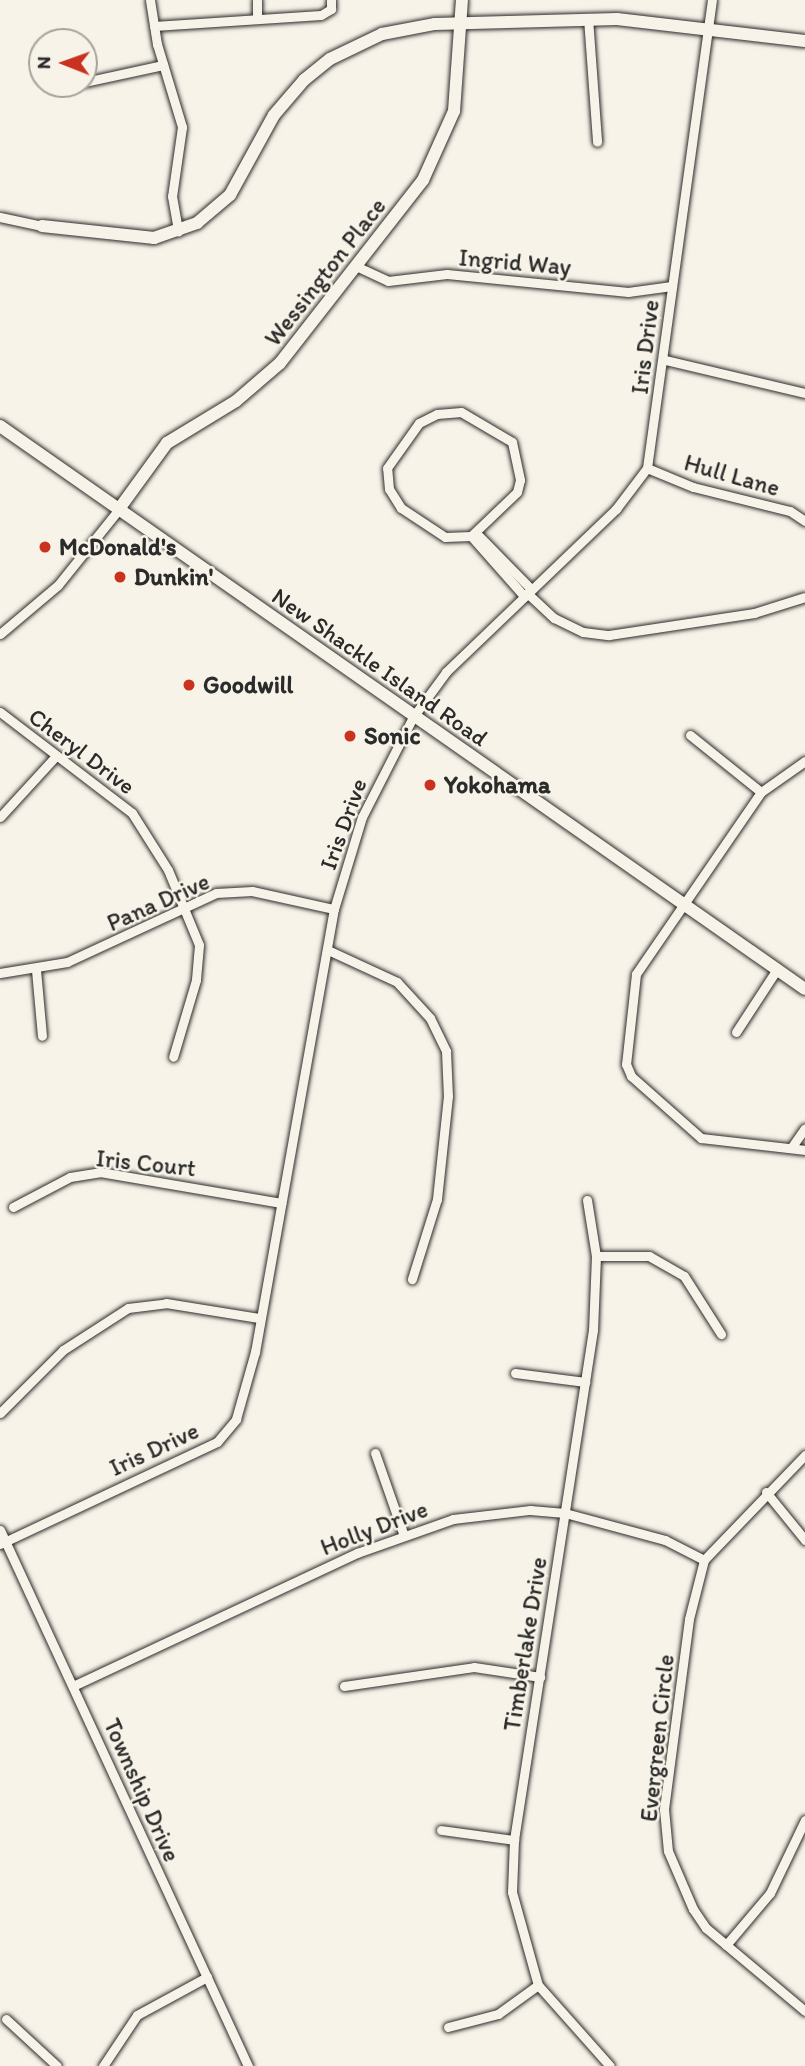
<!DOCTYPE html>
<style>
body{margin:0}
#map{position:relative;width:805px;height:2066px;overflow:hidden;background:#f7f3e8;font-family:Itim,sans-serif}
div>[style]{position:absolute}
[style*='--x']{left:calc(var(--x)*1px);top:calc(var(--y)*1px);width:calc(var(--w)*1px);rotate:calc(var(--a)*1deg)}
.roads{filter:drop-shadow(0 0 2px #2b2b2b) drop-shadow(0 0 2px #2b2b2b)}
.street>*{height:9px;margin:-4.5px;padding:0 4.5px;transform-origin:4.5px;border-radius:4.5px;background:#f7f3e8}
.secondary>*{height:12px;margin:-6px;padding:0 6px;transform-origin:6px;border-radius:6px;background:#f7f3e8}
.dots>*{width:19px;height:19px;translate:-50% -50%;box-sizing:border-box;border:4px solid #f7f3e8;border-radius:50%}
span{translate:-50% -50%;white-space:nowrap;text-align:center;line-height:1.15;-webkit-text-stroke:5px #f7f3e8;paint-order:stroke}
.street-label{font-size:24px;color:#2b2b2b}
.poi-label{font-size:24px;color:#2b2b2b;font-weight:700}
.left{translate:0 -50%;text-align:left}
.north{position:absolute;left:28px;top:28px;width:70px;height:70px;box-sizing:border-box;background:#f7f3e8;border:2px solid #a5a39c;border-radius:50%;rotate:271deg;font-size:19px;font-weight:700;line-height:28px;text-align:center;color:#2b2b2b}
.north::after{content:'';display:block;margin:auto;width:24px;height:32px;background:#c8321e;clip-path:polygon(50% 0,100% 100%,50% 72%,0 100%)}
</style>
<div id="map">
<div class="roads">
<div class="street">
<i style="--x:150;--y:0;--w:45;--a:81"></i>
<i style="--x:157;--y:44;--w:87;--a:73.2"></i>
<i style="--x:182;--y:127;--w:70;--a:98.2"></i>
<i style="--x:172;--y:196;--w:36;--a:80"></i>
<i style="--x:257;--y:0;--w:19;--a:90"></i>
<i style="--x:588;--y:18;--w:124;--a:85.8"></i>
<i style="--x:154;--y:26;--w:167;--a:-3.8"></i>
<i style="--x:321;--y:15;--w:12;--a:-31"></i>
<i style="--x:331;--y:9;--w:9;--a:-90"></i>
<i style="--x:85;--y:82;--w:80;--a:-12.3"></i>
<i style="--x:0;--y:217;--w:43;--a:12.1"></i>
<i style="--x:358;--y:267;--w:33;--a:25"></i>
<i style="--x:388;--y:281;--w:59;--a:-6.8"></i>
<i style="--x:447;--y:274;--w:182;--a:5.7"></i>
<i style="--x:628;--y:292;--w:44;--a:-7.8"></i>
<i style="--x:665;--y:360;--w:144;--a:13.3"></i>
<i style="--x:461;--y:412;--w:59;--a:30.5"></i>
<i style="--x:512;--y:442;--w:39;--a:78"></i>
<i style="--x:520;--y:480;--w:12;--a:104"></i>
<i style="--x:517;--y:492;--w:64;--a:136.3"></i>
<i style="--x:471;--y:536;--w:26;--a:178"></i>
<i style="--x:445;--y:537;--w:53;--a:-146.6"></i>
<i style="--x:401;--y:508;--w:22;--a:-122"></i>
<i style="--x:389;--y:489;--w:21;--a:-95"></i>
<i style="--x:387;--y:468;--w:55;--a:-54.6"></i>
<i style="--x:419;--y:423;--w:20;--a:-27"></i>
<i style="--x:437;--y:414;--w:24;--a:-5"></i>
<i style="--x:647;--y:468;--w:50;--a:22.4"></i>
<i style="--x:693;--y:487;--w:100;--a:13.9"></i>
<i style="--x:790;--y:511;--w:18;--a:34"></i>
<i style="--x:476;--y:533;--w:78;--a:45.5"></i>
<i style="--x:471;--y:536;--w:80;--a:48.5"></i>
<i style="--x:527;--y:593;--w:37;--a:43"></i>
<i style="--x:554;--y:618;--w:32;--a:26"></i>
<i style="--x:583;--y:632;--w:26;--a:7"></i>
<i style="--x:609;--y:635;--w:147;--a:-8.6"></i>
<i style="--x:754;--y:613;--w:53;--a:-17.4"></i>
<i style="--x:0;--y:634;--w:76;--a:-40.2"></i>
<i style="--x:58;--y:585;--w:97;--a:-51.2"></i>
<i style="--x:0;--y:712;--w:166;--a:37.4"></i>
<i style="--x:132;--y:813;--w:67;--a:57.7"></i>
<i style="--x:168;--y:870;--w:81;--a:67.5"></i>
<i style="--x:199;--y:945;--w:35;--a:95"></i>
<i style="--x:196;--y:980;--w:80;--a:106.6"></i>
<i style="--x:690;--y:735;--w:91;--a:38.8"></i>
<i style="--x:805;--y:761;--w:54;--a:144.8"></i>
<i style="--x:761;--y:792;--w:221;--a:124.5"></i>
<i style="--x:636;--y:974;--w:91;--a:96.3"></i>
<i style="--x:626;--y:1064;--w:13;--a:67"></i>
<i style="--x:631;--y:1076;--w:94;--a:41.5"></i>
<i style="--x:701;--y:1138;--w:105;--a:6.6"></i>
<i style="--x:0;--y:817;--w:80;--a:-47.5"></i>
<i style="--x:330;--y:951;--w:74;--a:24.8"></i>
<i style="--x:397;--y:982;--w:49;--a:47.5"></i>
<i style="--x:430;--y:1018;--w:37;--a:64"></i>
<i style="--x:446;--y:1051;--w:45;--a:87.5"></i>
<i style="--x:448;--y:1096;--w:104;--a:96.1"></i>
<i style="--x:437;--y:1199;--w:84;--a:107.4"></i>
<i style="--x:36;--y:970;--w:66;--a:84.8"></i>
<i style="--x:0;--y:973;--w:68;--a:-9.3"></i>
<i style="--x:67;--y:962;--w:164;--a:-24.8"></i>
<i style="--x:216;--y:893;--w:36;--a:-3"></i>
<i style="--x:252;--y:891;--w:84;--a:12.4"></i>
<i style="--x:736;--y:1032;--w:75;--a:-56.9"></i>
<i style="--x:791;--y:1148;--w:24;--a:-55"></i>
<i style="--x:587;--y:1200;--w:57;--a:80.9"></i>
<i style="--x:596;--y:1256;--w:74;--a:92.3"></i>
<i style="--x:593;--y:1330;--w:516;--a:98.81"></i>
<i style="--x:514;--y:1840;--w:52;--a:92.2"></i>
<i style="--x:512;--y:1892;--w:97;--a:74.4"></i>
<i style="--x:538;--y:1985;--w:108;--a:48.4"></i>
<i style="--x:13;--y:1207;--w:64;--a:-27.8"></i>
<i style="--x:70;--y:1177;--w:30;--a:-9"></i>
<i style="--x:100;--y:1172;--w:184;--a:9.7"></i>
<i style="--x:596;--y:1256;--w:53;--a:0"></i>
<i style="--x:649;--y:1256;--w:40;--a:29.7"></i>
<i style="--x:684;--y:1276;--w:69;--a:57.5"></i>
<i style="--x:515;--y:1373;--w:71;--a:7.3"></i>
<i style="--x:0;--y:1413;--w:89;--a:-45"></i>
<i style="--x:63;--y:1350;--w:77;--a:-32.9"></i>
<i style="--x:128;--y:1308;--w:38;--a:-7"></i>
<i style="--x:166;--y:1303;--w:94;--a:9.2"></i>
<i style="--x:375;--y:1453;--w:85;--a:70.7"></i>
<i style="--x:805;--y:1455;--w:146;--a:133.9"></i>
<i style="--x:704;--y:1560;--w:61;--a:104.3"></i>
<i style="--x:689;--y:1619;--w:192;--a:97.5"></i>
<i style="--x:664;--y:1809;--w:42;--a:84.6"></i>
<i style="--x:668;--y:1851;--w:63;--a:66.7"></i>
<i style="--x:693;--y:1909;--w:23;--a:56"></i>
<i style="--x:706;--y:1928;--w:129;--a:40"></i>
<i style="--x:766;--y:1492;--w:62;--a:50.9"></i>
<i style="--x:0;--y:1530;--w:591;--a:65.17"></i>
<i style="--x:0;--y:1544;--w:240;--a:-25.2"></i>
<i style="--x:217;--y:1442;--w:30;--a:-50"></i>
<i style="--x:236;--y:1419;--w:70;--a:-74.2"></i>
<i style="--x:255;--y:1352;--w:450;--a:-79.9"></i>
<i style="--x:334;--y:909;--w:96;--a:-73.1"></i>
<i style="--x:362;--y:817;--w:112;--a:-63"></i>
<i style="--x:413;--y:717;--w:56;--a:-53.7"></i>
<i style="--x:446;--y:672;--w:236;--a:-43.8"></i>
<i style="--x:616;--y:509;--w:51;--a:-52.9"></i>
<i style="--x:647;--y:468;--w:472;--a:-82.1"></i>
<i style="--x:73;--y:1686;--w:314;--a:-25.1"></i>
<i style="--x:357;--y:1553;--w:102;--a:-19.5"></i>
<i style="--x:453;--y:1519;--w:78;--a:-6.7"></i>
<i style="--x:530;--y:1510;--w:35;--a:5"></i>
<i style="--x:565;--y:1513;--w:104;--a:15.1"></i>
<i style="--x:665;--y:1540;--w:44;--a:27.1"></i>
<i style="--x:344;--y:1686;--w:131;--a:-8.3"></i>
<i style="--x:474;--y:1667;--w:67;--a:8.6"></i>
<i style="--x:441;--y:1830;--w:74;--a:7.8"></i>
<i style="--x:726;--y:1945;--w:68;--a:-49.8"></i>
<i style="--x:770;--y:1893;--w:81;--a:-64.4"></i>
<i style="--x:6;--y:2019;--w:69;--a:42.7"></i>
<i style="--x:448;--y:2027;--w:52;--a:-14.6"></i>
<i style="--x:498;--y:2014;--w:49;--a:-35.9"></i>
<i style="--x:103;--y:2066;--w:61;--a:-56.3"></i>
<i style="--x:137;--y:2015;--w:80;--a:-28.5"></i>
</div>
<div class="secondary">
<i style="--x:42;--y:226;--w:113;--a:6.1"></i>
<i style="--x:154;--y:238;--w:46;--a:-19.2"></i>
<i style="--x:197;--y:223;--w:43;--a:-40.3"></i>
<i style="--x:230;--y:195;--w:91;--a:-61.2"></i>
<i style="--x:274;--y:115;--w:46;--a:-49.4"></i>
<i style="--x:304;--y:80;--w:33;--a:-39"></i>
<i style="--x:330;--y:59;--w:58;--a:-25.7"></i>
<i style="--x:382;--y:34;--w:54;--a:-10.7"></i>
<i style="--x:435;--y:24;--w:182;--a:-1.6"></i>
<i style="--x:617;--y:19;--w:189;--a:6.7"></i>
<i style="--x:0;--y:426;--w:982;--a:34.97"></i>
<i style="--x:119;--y:509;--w:82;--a:-54"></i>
<i style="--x:167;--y:443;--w:81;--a:-31.3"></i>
<i style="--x:236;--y:401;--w:58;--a:-40.8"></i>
<i style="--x:280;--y:363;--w:232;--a:-52"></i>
<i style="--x:423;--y:180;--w:76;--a:-65.8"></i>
<i style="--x:454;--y:111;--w:111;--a:-85.9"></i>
</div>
</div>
<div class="dots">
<i style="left:45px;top:547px;background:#c8321e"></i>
<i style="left:120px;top:577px;background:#c8321e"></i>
<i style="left:189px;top:685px;background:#c8321e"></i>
<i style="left:350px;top:736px;background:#c8321e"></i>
<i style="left:430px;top:785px;background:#c8321e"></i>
</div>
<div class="street-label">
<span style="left:515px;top:262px;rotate:5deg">Ingrid Way</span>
<span style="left:325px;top:272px;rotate:-52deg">Wessington Place</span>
<span style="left:645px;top:347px;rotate:-83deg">Iris Drive</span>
<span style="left:732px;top:475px;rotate:16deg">Hull Lane</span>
<span style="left:380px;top:667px;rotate:35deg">New Shackle Island Road</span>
<span style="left:82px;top:751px;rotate:37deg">Cheryl Drive</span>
<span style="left:343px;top:824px;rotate:-70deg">Iris Drive</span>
<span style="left:158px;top:902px;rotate:-24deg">Pana Drive</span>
<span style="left:146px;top:1163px;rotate:6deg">Iris Court</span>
<span style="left:154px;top:1449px;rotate:-25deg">Iris Drive</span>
<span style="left:374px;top:1528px;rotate:-21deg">Holly Drive</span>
<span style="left:525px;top:1644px;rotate:-81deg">Timberlake Drive</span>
<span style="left:657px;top:1738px;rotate:-84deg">Evergreen Circle</span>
<span style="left:142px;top:1790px;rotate:66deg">Township Drive</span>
</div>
<div class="poi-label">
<span class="left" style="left:59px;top:547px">McDonald's</span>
<span class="left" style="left:134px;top:577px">Dunkin'</span>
<span class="left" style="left:203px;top:685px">Goodwill</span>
<span class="left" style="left:364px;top:736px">Sonic</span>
<span class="left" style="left:444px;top:785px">Yokohama</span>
</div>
<div class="north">N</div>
</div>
